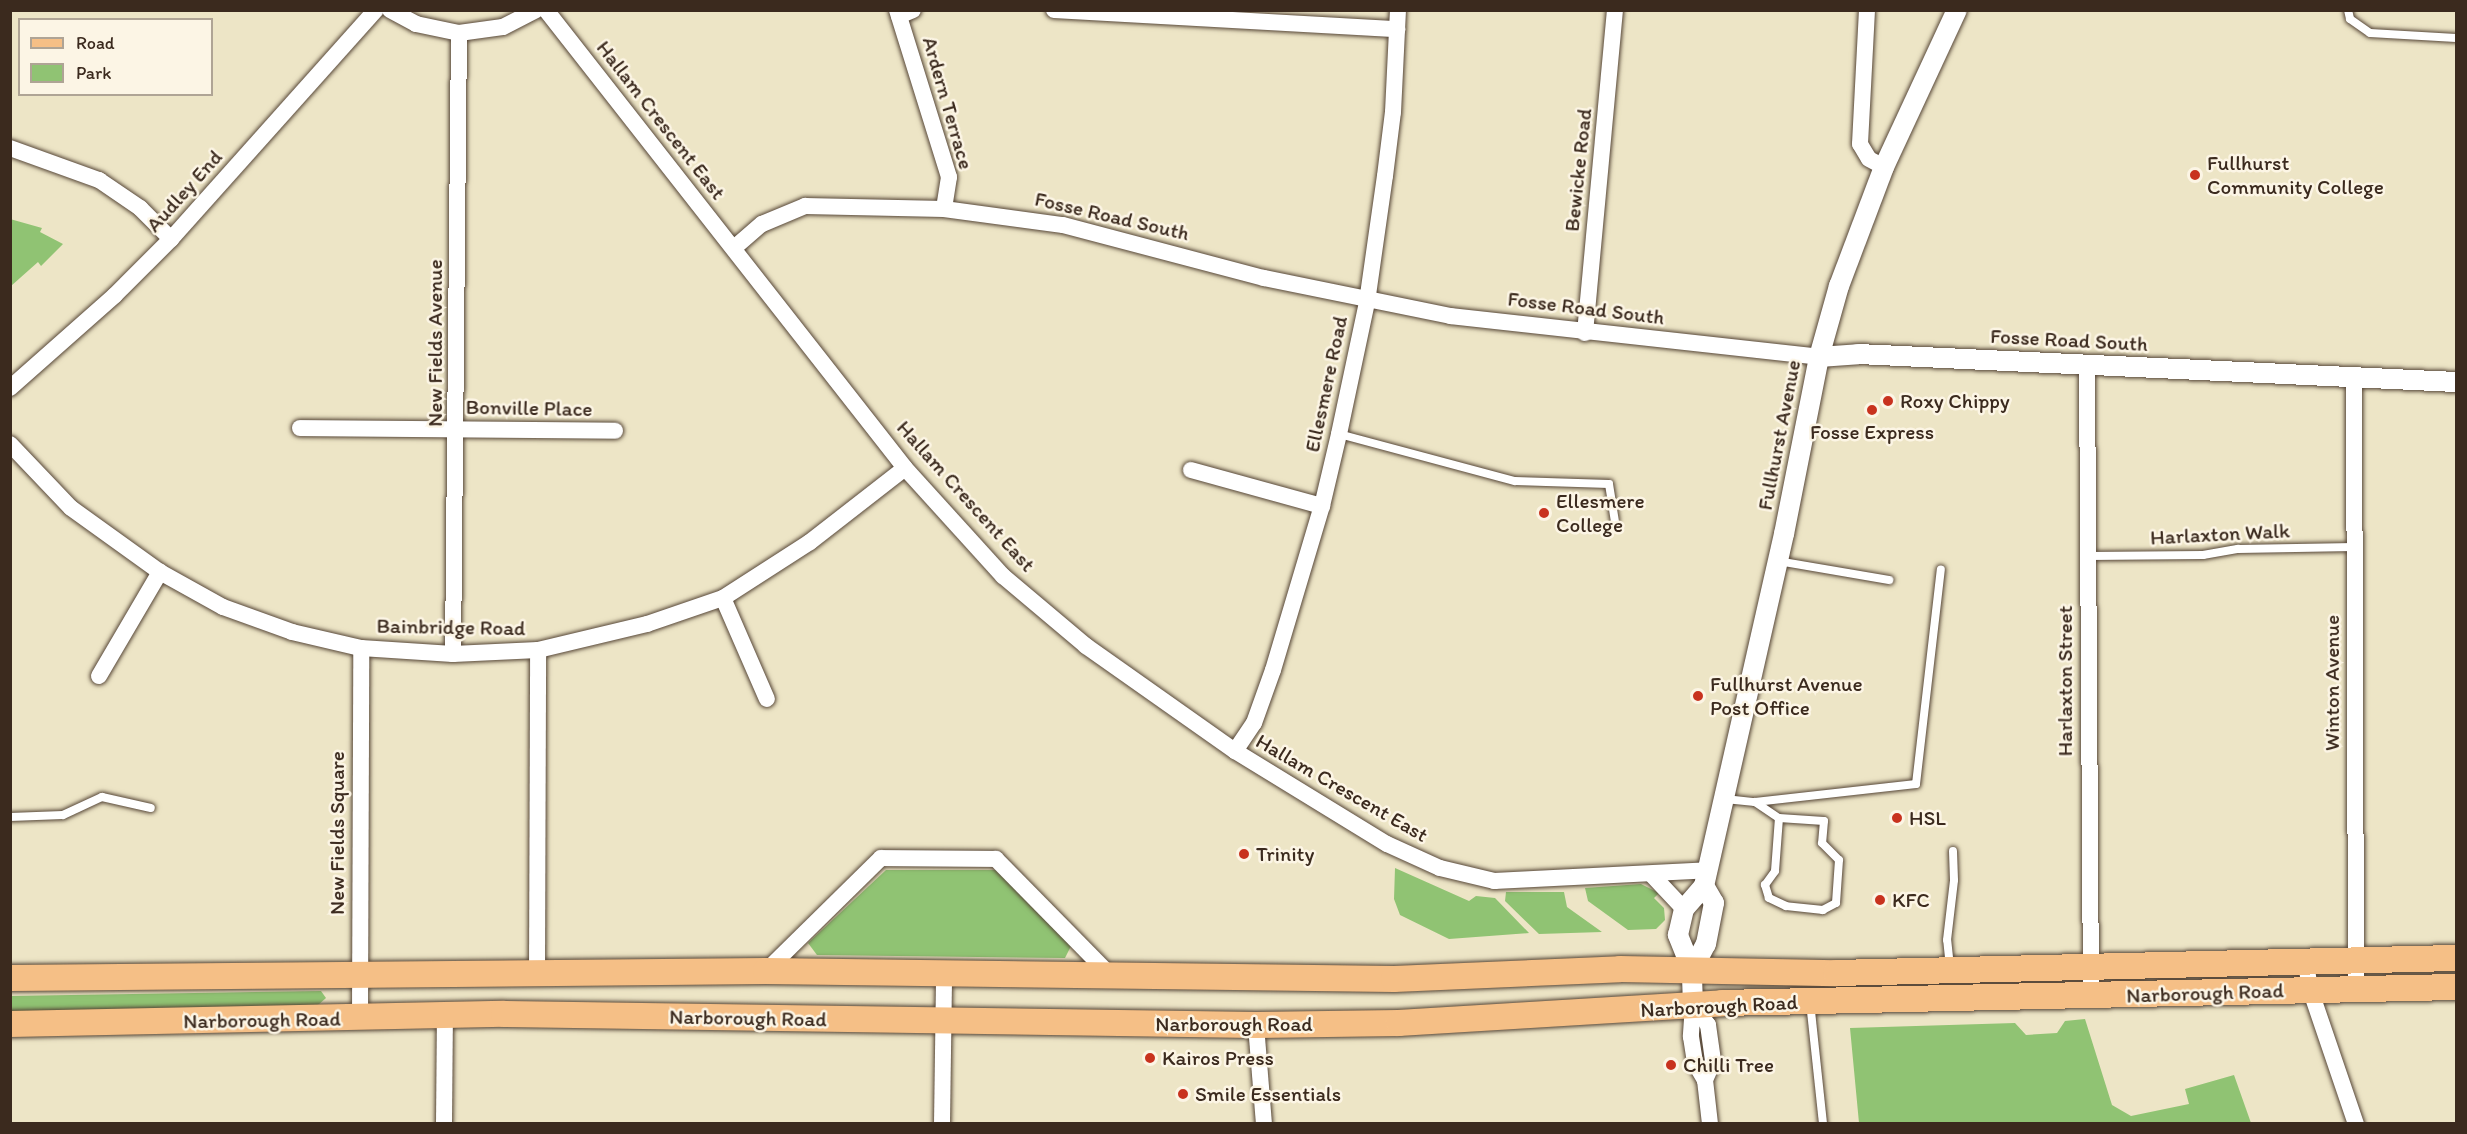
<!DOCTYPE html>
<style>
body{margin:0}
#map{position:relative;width:2467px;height:1134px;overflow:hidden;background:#ede5c6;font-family:Itim,sans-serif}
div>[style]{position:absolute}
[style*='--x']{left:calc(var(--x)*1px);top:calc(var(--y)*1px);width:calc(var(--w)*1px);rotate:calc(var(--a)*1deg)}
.green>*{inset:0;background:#90c373}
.roads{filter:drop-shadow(0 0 2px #564637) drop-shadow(0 0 2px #564637)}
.service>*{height:8px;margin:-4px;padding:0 4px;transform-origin:4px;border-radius:4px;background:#fff}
.minor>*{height:16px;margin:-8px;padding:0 8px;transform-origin:8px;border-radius:8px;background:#fff}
.tertiary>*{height:20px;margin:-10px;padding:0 10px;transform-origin:10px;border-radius:10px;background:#fff}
.primary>*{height:26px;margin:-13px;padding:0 13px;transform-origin:13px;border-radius:13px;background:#f5bf86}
.dots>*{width:16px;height:16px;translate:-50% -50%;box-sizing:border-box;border:3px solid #fcf5e5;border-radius:50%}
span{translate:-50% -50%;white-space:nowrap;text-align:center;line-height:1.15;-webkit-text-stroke:5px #fcf5e5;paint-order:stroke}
.street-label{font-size:21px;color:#3b2a1e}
.poi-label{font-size:21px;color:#3b2a1e}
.left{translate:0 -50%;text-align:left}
.frame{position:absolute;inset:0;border:12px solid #3b2a1e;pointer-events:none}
.legend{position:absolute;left:18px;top:18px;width:195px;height:78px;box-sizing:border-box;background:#fcf5e5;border:2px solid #afa495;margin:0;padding:8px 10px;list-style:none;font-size:18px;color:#3b2a1e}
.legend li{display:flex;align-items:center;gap:12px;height:30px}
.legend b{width:30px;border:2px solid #afa495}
</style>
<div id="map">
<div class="green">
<i style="clip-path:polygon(10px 219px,42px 228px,40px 232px,63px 244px,41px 266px,38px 262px,11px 286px)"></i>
<i style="clip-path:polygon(1395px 868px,1469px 901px,1476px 896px,1495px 898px,1529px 933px,1449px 939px,1400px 915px,1394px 899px)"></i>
<i style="clip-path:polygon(886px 870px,996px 870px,1071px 946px,1065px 958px,817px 955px,808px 943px)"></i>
<i style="clip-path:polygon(1641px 884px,1659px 893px,1654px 898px,1664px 908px,1665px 920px,1656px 929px,1628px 930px,1588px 901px,1585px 888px)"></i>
<i style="clip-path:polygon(1506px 892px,1564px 892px,1567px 907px,1602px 932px,1539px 934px,1505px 901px)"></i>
<i style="clip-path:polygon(321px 991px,326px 998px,318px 1005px,11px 1013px,10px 996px)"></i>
<i style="clip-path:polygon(2085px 1019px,2112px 1105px,2131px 1116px,2189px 1104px,2185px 1089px,2234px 1075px,2251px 1123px,1859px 1123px,1850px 1028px,2015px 1023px,2026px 1035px,2057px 1033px,2065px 1021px)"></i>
</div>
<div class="roads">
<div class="service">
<i style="--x:2348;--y:10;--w:9;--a:77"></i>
<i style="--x:2350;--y:19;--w:24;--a:35"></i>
<i style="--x:2370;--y:33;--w:86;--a:3.3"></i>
<i style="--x:1339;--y:434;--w:182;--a:15"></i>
<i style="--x:1515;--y:481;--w:94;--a:1.8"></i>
<i style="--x:1609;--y:484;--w:37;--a:81"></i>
<i style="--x:2088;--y:556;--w:115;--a:-0.5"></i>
<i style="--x:2203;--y:555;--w:36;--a:-10"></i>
<i style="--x:2238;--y:549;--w:116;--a:-1"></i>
<i style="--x:1778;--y:561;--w:113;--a:9.7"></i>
<i style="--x:1725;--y:799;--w:30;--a:6"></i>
<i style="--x:1755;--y:802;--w:29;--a:34"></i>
<i style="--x:1779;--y:818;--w:45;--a:3.8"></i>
<i style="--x:1824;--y:821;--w:22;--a:95"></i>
<i style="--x:1822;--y:843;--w:24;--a:45"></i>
<i style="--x:1839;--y:860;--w:43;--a:94"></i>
<i style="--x:1836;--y:903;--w:15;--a:152"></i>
<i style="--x:1823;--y:910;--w:37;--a:-174"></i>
<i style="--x:1786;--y:906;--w:19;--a:-155"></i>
<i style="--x:1769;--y:898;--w:14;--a:-107"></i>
<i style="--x:1765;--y:885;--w:17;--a:-54"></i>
<i style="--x:1775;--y:871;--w:53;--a:-85.7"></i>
<i style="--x:1755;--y:802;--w:162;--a:-6.4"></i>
<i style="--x:1916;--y:784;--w:216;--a:-83.4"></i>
<i style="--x:10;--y:817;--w:53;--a:-2.2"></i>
<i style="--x:63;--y:815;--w:43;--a:-24.8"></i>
<i style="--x:102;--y:797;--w:50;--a:12.7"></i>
<i style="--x:1950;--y:967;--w:27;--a:-96"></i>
<i style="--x:1947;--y:940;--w:60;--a:-83.3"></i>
<i style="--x:1954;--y:880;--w:29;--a:-92"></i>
<i style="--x:1810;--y:1002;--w:123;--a:83.9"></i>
</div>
<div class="minor">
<i style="--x:390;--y:10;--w:30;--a:28"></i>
<i style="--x:416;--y:24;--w:44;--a:11.8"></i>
<i style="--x:459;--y:33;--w:44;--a:-7.8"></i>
<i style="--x:503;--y:27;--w:37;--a:-27"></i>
<i style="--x:546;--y:10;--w:582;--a:51.91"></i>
<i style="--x:905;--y:468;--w:146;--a:47.8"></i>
<i style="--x:1003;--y:576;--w:109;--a:40.1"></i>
<i style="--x:1086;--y:646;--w:182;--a:35.2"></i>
<i style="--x:1235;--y:751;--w:178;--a:31.5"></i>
<i style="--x:1387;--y:844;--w:58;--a:24.4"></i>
<i style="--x:1440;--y:868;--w:56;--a:13.5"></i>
<i style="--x:1494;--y:881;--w:214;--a:-2.9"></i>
<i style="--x:897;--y:10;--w:175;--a:72.7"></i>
<i style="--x:949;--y:177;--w:32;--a:99"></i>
<i style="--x:1054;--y:10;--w:344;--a:3.2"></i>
<i style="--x:1867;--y:10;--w:134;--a:93"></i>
<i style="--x:1860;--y:144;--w:17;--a:59"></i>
<i style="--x:1869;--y:159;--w:17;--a:28"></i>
<i style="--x:899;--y:16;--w:15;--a:-23"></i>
<i style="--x:10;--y:148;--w:95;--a:19.8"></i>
<i style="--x:99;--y:180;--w:50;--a:34.3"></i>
<i style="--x:140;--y:208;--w:44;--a:45"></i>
<i style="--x:734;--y:248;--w:37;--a:-41"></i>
<i style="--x:762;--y:224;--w:47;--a:-22.7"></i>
<i style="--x:805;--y:206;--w:139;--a:1.2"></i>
<i style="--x:944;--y:209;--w:120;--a:7.7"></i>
<i style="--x:1063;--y:225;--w:208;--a:14.8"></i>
<i style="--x:1264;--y:278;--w:190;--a:11.5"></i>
<i style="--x:1450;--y:316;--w:371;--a:6.3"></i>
<i style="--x:1585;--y:333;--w:324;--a:-84.7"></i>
<i style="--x:2087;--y:365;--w:632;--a:89.64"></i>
<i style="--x:2354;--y:377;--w:611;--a:89.81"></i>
<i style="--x:10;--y:388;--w:140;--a:-41.5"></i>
<i style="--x:115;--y:295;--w:79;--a:-45"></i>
<i style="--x:171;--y:239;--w:307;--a:-48.2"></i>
<i style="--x:300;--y:428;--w:315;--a:0.5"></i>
<i style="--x:10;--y:444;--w:88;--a:46.4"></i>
<i style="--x:71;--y:508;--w:110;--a:35.7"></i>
<i style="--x:160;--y:572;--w:72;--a:29.1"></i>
<i style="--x:223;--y:607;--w:73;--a:19.9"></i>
<i style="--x:292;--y:632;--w:71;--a:13.1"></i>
<i style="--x:361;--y:648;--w:92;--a:3.7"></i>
<i style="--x:453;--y:654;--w:85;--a:-2.7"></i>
<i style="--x:538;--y:650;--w:112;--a:-13.4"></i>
<i style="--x:647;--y:624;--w:80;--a:-18.9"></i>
<i style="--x:723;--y:598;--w:103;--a:-32.8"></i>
<i style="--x:810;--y:542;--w:120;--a:-37.9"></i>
<i style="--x:1191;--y:470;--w:136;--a:15.4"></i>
<i style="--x:723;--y:598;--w:110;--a:66.5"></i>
<i style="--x:453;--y:654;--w:621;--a:-89.45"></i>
<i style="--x:99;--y:676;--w:121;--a:-59.6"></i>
<i style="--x:1235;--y:751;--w:34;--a:-56"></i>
<i style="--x:1254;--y:723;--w:56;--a:-70.3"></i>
<i style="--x:1273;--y:670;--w:171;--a:-73.4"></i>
<i style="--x:1322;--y:506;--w:74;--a:-76.7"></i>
<i style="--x:1339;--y:434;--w:135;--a:-78"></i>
<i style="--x:1367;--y:302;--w:127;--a:-81.9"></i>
<i style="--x:1385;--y:176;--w:64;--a:-82.9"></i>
<i style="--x:1393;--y:112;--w:102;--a:-87.2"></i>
<i style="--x:1651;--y:874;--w:48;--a:46.7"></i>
<i style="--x:2306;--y:962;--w:27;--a:82"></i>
<i style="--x:2310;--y:989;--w:143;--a:71.2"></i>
<i style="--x:766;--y:971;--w:161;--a:-44.5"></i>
<i style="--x:881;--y:858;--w:115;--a:0.5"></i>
<i style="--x:996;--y:859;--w:165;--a:45.5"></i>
<i style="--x:537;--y:973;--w:323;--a:-89.8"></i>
<i style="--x:1693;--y:1005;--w:32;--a:94"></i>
<i style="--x:1691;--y:1037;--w:26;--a:81"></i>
<i style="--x:1695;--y:1063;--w:20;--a:60"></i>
<i style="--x:1705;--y:1080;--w:44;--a:83.5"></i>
<i style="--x:1693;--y:1005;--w:25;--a:53"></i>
<i style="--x:1708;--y:1025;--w:37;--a:82"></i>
<i style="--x:1713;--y:1062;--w:20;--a:114"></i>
<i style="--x:360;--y:1019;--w:371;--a:-89.8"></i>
<i style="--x:1256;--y:1025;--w:99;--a:85.4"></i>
<i style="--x:444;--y:1124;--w:107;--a:-89.5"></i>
<i style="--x:942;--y:1124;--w:149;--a:-89.2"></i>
</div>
<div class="tertiary">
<i style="--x:1819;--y:357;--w:39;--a:-4"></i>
<i style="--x:1858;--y:354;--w:599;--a:2.68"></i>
<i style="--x:1692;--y:970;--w:30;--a:-62"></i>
<i style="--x:1706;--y:944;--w:42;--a:-79"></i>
<i style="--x:1714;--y:903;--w:20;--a:-120"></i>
<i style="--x:1693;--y:1005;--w:35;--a:-92"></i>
<i style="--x:1692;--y:970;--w:38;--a:-112"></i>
<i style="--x:1678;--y:935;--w:27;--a:-77"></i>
<i style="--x:1684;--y:909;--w:30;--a:-49"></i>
<i style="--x:1704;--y:886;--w:361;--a:-77.2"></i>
<i style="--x:1784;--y:534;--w:180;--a:-78.8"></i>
<i style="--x:1819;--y:357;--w:74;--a:-74.3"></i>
<i style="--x:1839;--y:286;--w:127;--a:-69.3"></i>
<i style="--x:1884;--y:167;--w:173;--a:-65.1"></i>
</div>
<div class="primary">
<i style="--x:10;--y:978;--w:756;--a:-0.53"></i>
<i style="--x:766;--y:971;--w:628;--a:0.73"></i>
<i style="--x:1394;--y:979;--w:226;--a:-2.5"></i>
<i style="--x:1620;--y:969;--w:216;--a:1.1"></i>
<i style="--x:1836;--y:973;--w:620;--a:-1.39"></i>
<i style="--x:10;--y:1024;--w:494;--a:-1.2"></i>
<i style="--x:504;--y:1014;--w:752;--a:0.84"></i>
<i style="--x:1256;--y:1025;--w:143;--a:-0.8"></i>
<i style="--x:1399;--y:1023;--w:324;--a:-3.5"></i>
<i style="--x:1722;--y:1003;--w:734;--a:-1.25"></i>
</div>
</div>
<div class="dots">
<i style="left:2195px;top:175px;background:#c8321e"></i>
<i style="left:1888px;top:401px;background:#c8321e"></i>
<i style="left:1872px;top:410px;background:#c8321e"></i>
<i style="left:1544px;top:513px;background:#c8321e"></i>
<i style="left:1698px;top:696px;background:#c8321e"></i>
<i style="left:1897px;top:818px;background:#c8321e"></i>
<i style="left:1244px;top:854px;background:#c8321e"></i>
<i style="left:1880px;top:900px;background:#c8321e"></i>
<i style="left:1150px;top:1058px;background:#c8321e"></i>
<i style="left:1671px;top:1065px;background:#c8321e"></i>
<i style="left:1183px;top:1094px;background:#c8321e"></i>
</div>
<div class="street-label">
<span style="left:948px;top:103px;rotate:74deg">Ardern Terrace</span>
<span style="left:661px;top:120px;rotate:52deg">Hallam Crescent East</span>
<span style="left:1578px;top:170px;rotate:-84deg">Bewicke Road</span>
<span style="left:184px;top:191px;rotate:-48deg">Audley End</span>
<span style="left:1112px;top:216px;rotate:13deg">Fosse Road South</span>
<span style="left:1586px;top:308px;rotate:7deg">Fosse Road South</span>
<span style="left:2069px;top:340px;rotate:3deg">Fosse Road South</span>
<span style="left:435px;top:343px;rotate:-90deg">New Fields Avenue</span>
<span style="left:1326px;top:384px;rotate:-78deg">Ellesmere Road</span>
<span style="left:529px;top:408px;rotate:1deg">Bonville Place</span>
<span style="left:1779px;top:435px;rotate:-79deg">Fullhurst Avenue</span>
<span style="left:966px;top:496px;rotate:48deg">Hallam Crescent East</span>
<span style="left:2220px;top:534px;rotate:-3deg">Harlaxton Walk</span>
<span style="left:451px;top:627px;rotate:1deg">Bainbridge Road</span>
<span style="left:2065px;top:681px;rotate:-90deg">Harlaxton Street</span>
<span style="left:2332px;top:683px;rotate:-90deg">Winton Avenue</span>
<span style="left:1342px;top:788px;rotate:30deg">Hallam Crescent East</span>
<span style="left:337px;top:833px;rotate:-90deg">New Fields Square</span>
<span style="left:2205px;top:993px;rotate:-2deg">Narborough Road</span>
<span style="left:1719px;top:1006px;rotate:-3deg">Narborough Road</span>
<span style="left:748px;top:1018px;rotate:1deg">Narborough Road</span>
<span style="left:262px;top:1020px;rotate:-1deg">Narborough Road</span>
<span style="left:1234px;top:1024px">Narborough Road</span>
</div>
<div class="poi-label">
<span class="left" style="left:2207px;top:175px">Fullhurst<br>Community College</span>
<span class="left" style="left:1900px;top:401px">Roxy Chippy</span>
<span style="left:1872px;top:432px">Fosse Express</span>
<span class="left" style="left:1556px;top:513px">Ellesmere<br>College</span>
<span class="left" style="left:1710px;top:696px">Fullhurst Avenue<br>Post Office</span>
<span class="left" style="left:1909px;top:818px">HSL</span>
<span class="left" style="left:1256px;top:854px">Trinity</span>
<span class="left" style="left:1892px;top:900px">KFC</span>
<span class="left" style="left:1162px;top:1058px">Kairos Press</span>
<span class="left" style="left:1683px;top:1065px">Chilli Tree</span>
<span class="left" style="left:1195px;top:1094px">Smile Essentials</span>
</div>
<div class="frame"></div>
<ul class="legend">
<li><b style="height:8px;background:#f5bf86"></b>Road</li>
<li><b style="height:16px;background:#90c373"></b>Park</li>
</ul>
</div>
